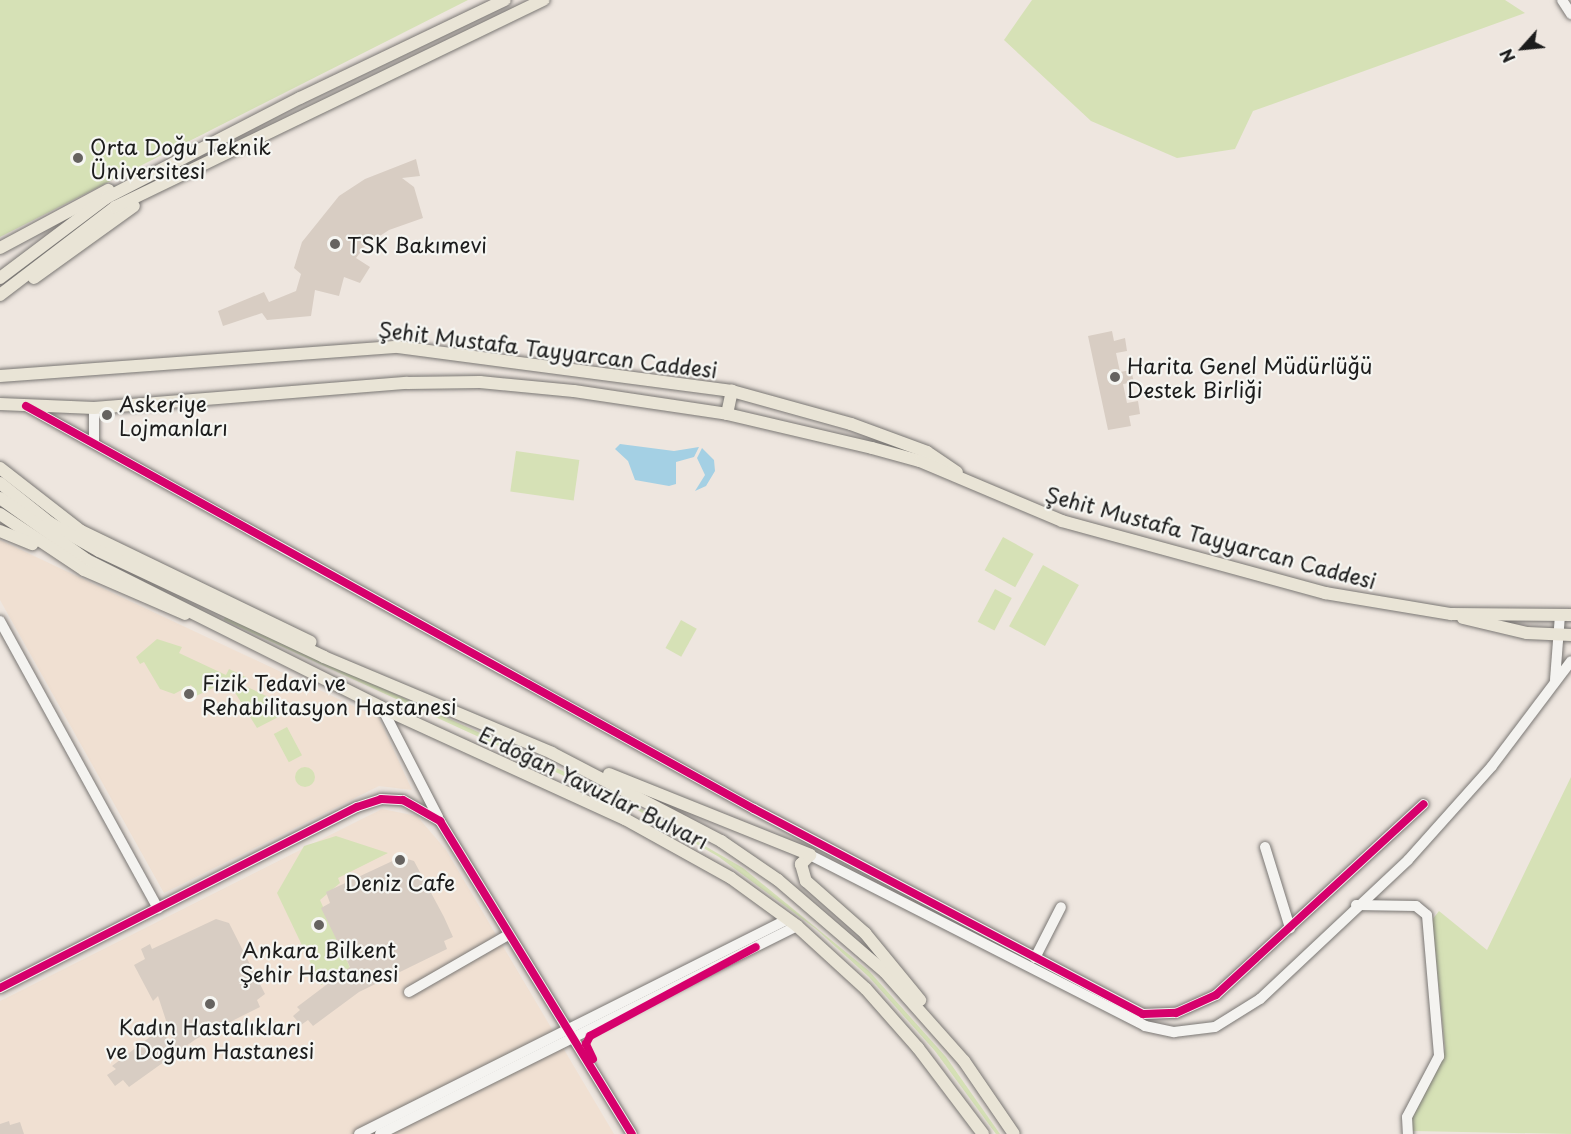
<!DOCTYPE html>
<meta charset="utf-8">
<style>
body{margin:0}
#map{position:relative;width:1571px;height:1134px;overflow:hidden;background:#eee6df;font-family:"Playpen Sans",sans-serif}
div>[style]{position:absolute}
[style*='--x']{left:calc(var(--x)*1px);top:calc(var(--y)*1px);width:calc(var(--w)*1px);rotate:calc(var(--a)*1deg)}
.built>*{inset:0;background:#f0e0d2}
.green>*{inset:0;background:#d6e1b6;transform-origin:0 0}
.round{border-radius:50%}
.water>*{inset:0;background:#a4d0e4}
.building>*{inset:0;background:#d8cdc3}
.roads{filter:drop-shadow(0 0 2px #7a7774) drop-shadow(0 0 2px #7a7774)}
.minor>*{height:10px;margin:-5px;padding:0 5px;transform-origin:5px;border-radius:5px;background:#f4f3f0}
.major>*{height:12px;margin:-6px;padding:0 6px;transform-origin:6px;border-radius:6px;background:#e9e4d6}
.cycleway>*{height:8px;margin:-4px;padding:0 4px;transform-origin:4px;border-radius:4px;background:#d6006c}
.dots>*{width:16px;height:16px;translate:-50% -50%;box-sizing:border-box;border:3px solid #f6f6f2;border-radius:50%}
span{translate:-50% -50%;white-space:nowrap;text-align:center;line-height:1.15;-webkit-text-stroke:4.5px #f6f6f2;paint-order:stroke}
.poi-label{font-size:21px;color:#1c1c1c}
.left{translate:0 -50%;text-align:left}
.street-label{font-size:21px;color:#1c1c1c}
.north{position:absolute;left:1493px;top:18px;width:60px;height:60px;-webkit-text-stroke:4px #f6f6f2;paint-order:stroke;rotate:243deg;font-size:16px;font-weight:700;line-height:24px;text-align:center;color:#1c1c1c}
.north::after{content:'';display:block;margin:auto;width:21px;height:27px;background:#1c1c1c;clip-path:polygon(50% 0,100% 100%,50% 72%,0 100%)}
</style>
<div id="map">
<div class="built">
<i style="clip-path:polygon(0 540px,379px 718px,412px 790px,379px 786px,164px 893px,0 600px)"></i>
<i style="clip-path:polygon(382px 809px,417px 816px,446px 850px,614px 1134px,0 1134px,0 1001px)"></i>
</div>
<div class="green">
<i style="clip-path:polygon(0 0,468px 0,0 237px)"></i>
<i style="clip-path:polygon(1032px 0,1505px 0,1525px 13px,1253px 111px,1235px 149px,1177px 158px,1091px 121px,1004px 40px)"></i>
<i style="left:516px;top:451px;width:64px;height:41px;rotate:8deg"></i>
<i style="left:1003px;top:537px;width:35px;height:38px;rotate:29deg"></i>
<i style="left:1043px;top:565px;width:41px;height:70px;rotate:29deg"></i>
<i style="left:995px;top:589px;width:19px;height:37px;rotate:28deg"></i>
<i style="clip-path:polygon(225px 616px,624px 799px,743px 868px,869px 971px,946px 1057px,1000px 1134px,996px 1134px,935px 1051px,869px 977px,816px 929px,719px 857px,634px 808px,224px 620px)"></i>
<i style="left:681px;top:620px;width:18px;height:32px;rotate:29deg"></i>
<i style="clip-path:polygon(157px 639px,182px 647px,179px 653px,226px 675px,229px 669px,246px 677px,243px 685px,294px 709px,257px 728px,228px 681px,196px 696px,191px 685px,174px 694px,160px 689px,144px 662px,140px 664px,136px 657px)"></i>
<i style="left:287px;top:727px;width:32px;height:15px;rotate:62deg"></i>
<i class="round" style="left:295px;top:767px;width:20px;height:20px"></i>
<i style="clip-path:polygon(1571px 777px,1571px 1134px,1412px 1131px,1409px 1119px,1445px 1049px,1432px 920px,1439px 911px,1487px 950px)"></i>
<i style="clip-path:polygon(336px 836px,388px 853px,338px 878px,340px 883px,320px 900px,350px 968px,321px 985px,277px 893px,304px 846px)"></i>
</div>
<div class="water">
<i style="clip-path:polygon(620px 444px,674px 451px,699px 447px,694px 457px,676px 462px,676px 484px,669px 486px,635px 480px,628px 461px,615px 449px)"></i>
<i style="clip-path:polygon(702px 448px,714px 460px,715px 471px,706px 486px,695px 491px,705px 475px,697px 458px)"></i>
</div>
<div class="building">
<i style="clip-path:polygon(416px 159px,420px 176px,402px 178px,414px 187px,423px 218px,389px 230px,366px 245px,356px 258px,370px 267px,360px 283px,344px 277px,339px 296px,315px 290px,311px 316px,267px 320px,262px 313px,223px 326px,218px 311px,264px 292px,269px 302px,296px 291px,301px 274px,294px 268px,302px 242px,339px 196px,365px 179px)"></i>
<i style="clip-path:polygon(1112px 331px,1114px 341px,1125px 338px,1127px 351px,1116px 353px,1120px 372px,1131px 370px,1134px 382px,1123px 384px,1127px 403px,1138px 401px,1140px 414px,1129px 416px,1131px 426px,1108px 430px,1088px 336px)"></i>
<i style="clip-path:polygon(401px 857px,414px 861px,444px 917px,453px 937px,444px 941px,447px 949px,359px 992px,313px 1026px,308px 1020px,301px 1025px,293px 1016px,300px 1010px,297px 1007px,350px 967px,321px 908px,330px 903px,326px 892px)"></i>
<i style="clip-path:polygon(216px 919px,229px 923px,265px 994px,257px 1000px,260px 1007px,196px 1039px,129px 1087px,123px 1080px,115px 1086px,107px 1075px,116px 1069px,112px 1066px,159px 1030px,174px 1045px,158px 996px,153px 1001px,134px 965px,145px 959px,141px 949px,150px 944px,152px 949px)"></i>
<i style="clip-path:polygon(9px 1121px,10px 1125px,20px 1122px,24px 1134px,0 1134px,0 1124px)"></i>
</div>
<div class="roads">
<div class="minor">
<i style="--x:1562;--y:0;--w:17;--a:57"></i>
<i style="--x:26;--y:406;--w:832;--a:28.97"></i>
<i style="--x:754;--y:809;--w:440;--a:27.8"></i>
<i style="--x:1143;--y:1014;--w:33;--a:-2"></i>
<i style="--x:1176;--y:1013;--w:44;--a:-24.2"></i>
<i style="--x:1216;--y:995;--w:282;--a:-42.6"></i>
<i style="--x:94;--y:408;--w:34;--a:90"></i>
<i style="--x:0;--y:621;--w:328;--a:61.2"></i>
<i style="--x:1555;--y:680;--w:65;--a:-85.6"></i>
<i style="--x:382;--y:708;--w:123;--a:62.8"></i>
<i style="--x:1265;--y:847;--w:85;--a:72.8"></i>
<i style="--x:810;--y:855;--w:376;--a:27"></i>
<i style="--x:1145;--y:1026;--w:30;--a:12"></i>
<i style="--x:1174;--y:1032;--w:41;--a:-7"></i>
<i style="--x:1215;--y:1027;--w:53;--a:-31.9"></i>
<i style="--x:1260;--y:999;--w:203;--a:-43.2"></i>
<i style="--x:1408;--y:860;--w:126;--a:-48.2"></i>
<i style="--x:1492;--y:766;--w:131;--a:-53"></i>
<i style="--x:1356;--y:905;--w:60;--a:1"></i>
<i style="--x:1416;--y:906;--w:14;--a:39"></i>
<i style="--x:1427;--y:915;--w:142;--a:85.1"></i>
<i style="--x:1439;--y:1056;--w:69;--a:117.7"></i>
<i style="--x:1407;--y:1117;--w:17;--a:87"></i>
<i style="--x:1035;--y:958;--w:57;--a:-63"></i>
<i style="--x:0;--y:988;--w:400;--a:-26.9"></i>
<i style="--x:357;--y:807;--w:25;--a:-18"></i>
<i style="--x:381;--y:799;--w:22;--a:3"></i>
<i style="--x:403;--y:800;--w:43;--a:29.6"></i>
<i style="--x:440;--y:821;--w:367;--a:58.5"></i>
<i style="--x:409;--y:992;--w:114;--a:-29.9"></i>
<i style="--x:359;--y:1134;--w:480;--a:-26.6"></i>
<i style="--x:380;--y:1134;--w:466;--a:-26.5"></i>
</div>
<div class="major">
<i style="--x:0;--y:248;--w:123;--a:-28.2"></i>
<i style="--x:0;--y:278;--w:133;--a:-37"></i>
<i style="--x:106;--y:198;--w:218;--a:-27.3"></i>
<i style="--x:300;--y:98;--w:227;--a:-25.6"></i>
<i style="--x:34;--y:278;--w:123;--a:-35.8"></i>
<i style="--x:0;--y:295;--w:145;--a:-37.4"></i>
<i style="--x:115;--y:207;--w:476;--a:-25.8"></i>
<i style="--x:0;--y:376;--w:399;--a:-4.2"></i>
<i style="--x:398;--y:347;--w:337;--a:7.5"></i>
<i style="--x:732;--y:391;--w:123;--a:15.5"></i>
<i style="--x:851;--y:424;--w:81;--a:20.2"></i>
<i style="--x:927;--y:452;--w:36;--a:34"></i>
<i style="--x:0;--y:404;--w:94;--a:2.4"></i>
<i style="--x:94;--y:408;--w:314;--a:-4.6"></i>
<i style="--x:407;--y:383;--w:73;--a:-0.8"></i>
<i style="--x:480;--y:382;--w:94;--a:5.5"></i>
<i style="--x:574;--y:391;--w:155;--a:8.5"></i>
<i style="--x:727;--y:414;--w:149;--a:13.2"></i>
<i style="--x:872;--y:448;--w:50;--a:15.2"></i>
<i style="--x:920;--y:461;--w:154;--a:22.9"></i>
<i style="--x:1062;--y:521;--w:273;--a:15.3"></i>
<i style="--x:1325;--y:593;--w:128;--a:9.5"></i>
<i style="--x:1451;--y:614;--w:120;--a:0.5"></i>
<i style="--x:727;--y:414;--w:24;--a:-78"></i>
<i style="--x:0;--y:468;--w:103;--a:37.9"></i>
<i style="--x:81;--y:531;--w:255;--a:25.8"></i>
<i style="--x:0;--y:483;--w:64;--a:38.7"></i>
<i style="--x:50;--y:523;--w:56;--a:29.7"></i>
<i style="--x:99;--y:551;--w:249;--a:25.2"></i>
<i style="--x:324;--y:657;--w:247;--a:22.8"></i>
<i style="--x:552;--y:753;--w:191;--a:27.5"></i>
<i style="--x:721;--y:841;--w:69;--a:34.4"></i>
<i style="--x:778;--y:880;--w:141;--a:40.7"></i>
<i style="--x:885;--y:972;--w:119;--a:48.4"></i>
<i style="--x:964;--y:1061;--w:88;--a:55.6"></i>
<i style="--x:0;--y:498;--w:107;--a:35.5"></i>
<i style="--x:87;--y:560;--w:330;--a:26.6"></i>
<i style="--x:382;--y:708;--w:267;--a:24.6"></i>
<i style="--x:625;--y:819;--w:121;--a:29.1"></i>
<i style="--x:731;--y:878;--w:82;--a:36"></i>
<i style="--x:797;--y:926;--w:93;--a:42.4"></i>
<i style="--x:866;--y:989;--w:79;--a:48.6"></i>
<i style="--x:918;--y:1048;--w:108;--a:52.9"></i>
<i style="--x:0;--y:514;--w:101;--a:33.7"></i>
<i style="--x:84;--y:570;--w:110;--a:23.5"></i>
<i style="--x:0;--y:531;--w:35;--a:22"></i>
<i style="--x:1463;--y:618;--w:66;--a:13.2"></i>
<i style="--x:1527;--y:633;--w:44;--a:2.6"></i>
<i style="--x:609;--y:774;--w:217;--a:21.9"></i>
<i style="--x:810;--y:855;--w:13;--a:135"></i>
<i style="--x:801;--y:864;--w:18;--a:74"></i>
<i style="--x:806;--y:881;--w:79;--a:41.4"></i>
<i style="--x:865;--y:933;--w:87;--a:50.6"></i>
</div>
</div>
<div class="cycleway">
<i style="--x:26;--y:406;--w:832;--a:28.97"></i>
<i style="--x:754;--y:809;--w:440;--a:27.8"></i>
<i style="--x:1143;--y:1014;--w:33;--a:-2"></i>
<i style="--x:1176;--y:1013;--w:44;--a:-24.2"></i>
<i style="--x:1216;--y:995;--w:282;--a:-42.6"></i>
<i style="--x:0;--y:988;--w:400;--a:-26.9"></i>
<i style="--x:357;--y:807;--w:25;--a:-18"></i>
<i style="--x:381;--y:799;--w:22;--a:3"></i>
<i style="--x:403;--y:800;--w:43;--a:29.6"></i>
<i style="--x:440;--y:821;--w:367;--a:58.5"></i>
<i style="--x:593;--y:1059;--w:17;--a:-115"></i>
<i style="--x:586;--y:1044;--w:9;--a:-63"></i>
<i style="--x:590;--y:1036;--w:188;--a:-28.2"></i>
</div>
<div class="dots">
<i style="left:78px;top:158px;background:#666360"></i>
<i style="left:335px;top:244px;background:#666360"></i>
<i style="left:1115px;top:377px;background:#666360"></i>
<i style="left:107px;top:415px;background:#666360"></i>
<i style="left:189px;top:694px;background:#666360"></i>
<i style="left:400px;top:860px;background:#666360"></i>
<i style="left:319px;top:925px;background:#666360"></i>
<i style="left:210px;top:1004px;background:#666360"></i>
</div>
<div class="poi-label">
<span class="left" style="left:90px;top:158px">Orta Doğu Teknik<br>Üniversitesi</span>
<span class="left" style="left:347px;top:244px">TSK Bakımevi</span>
<span class="left" style="left:1127px;top:377px">Harita Genel Müdürlüğü<br>Destek Birliği</span>
<span class="left" style="left:119px;top:415px">Askeriye<br>Lojmanları</span>
<span class="left" style="left:202px;top:694px">Fizik Tedavi ve<br>Rehabilitasyon Hastanesi</span>
<span style="left:400px;top:882px">Deniz Cafe</span>
<span style="left:319px;top:961px">Ankara Bilkent<br>Şehir Hastanesi</span>
<span style="left:210px;top:1038px">Kadın Hastalıkları<br>ve Doğum Hastanesi</span>
</div>
<div class="street-label">
<span style="left:548px;top:349px;rotate:7deg">Şehit Mustafa Tayyarcan Caddesi</span>
<span style="left:1211px;top:537px;rotate:15deg">Şehit Mustafa Tayyarcan Caddesi</span>
<span style="left:594px;top:787px;rotate:26deg">Erdoğan Yavuzlar Bulvarı</span>
</div>
<div class="north">N</div>
</div>
